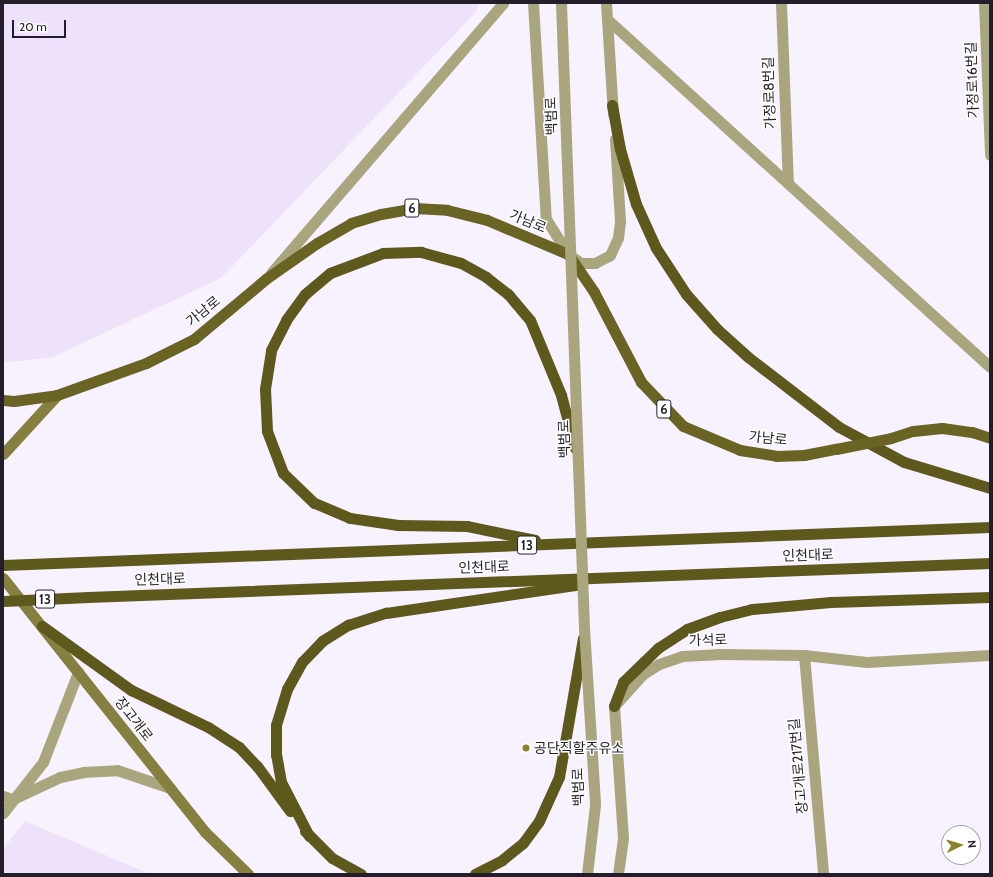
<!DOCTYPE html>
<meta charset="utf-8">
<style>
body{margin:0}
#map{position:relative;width:993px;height:877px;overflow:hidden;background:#f8f1ff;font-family:Cabin,"Noto Sans KR",sans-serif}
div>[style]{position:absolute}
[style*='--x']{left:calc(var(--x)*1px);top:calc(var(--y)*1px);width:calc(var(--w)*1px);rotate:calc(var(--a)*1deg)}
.built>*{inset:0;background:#eee2fa}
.minor>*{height:11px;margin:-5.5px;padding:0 5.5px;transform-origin:5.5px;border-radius:5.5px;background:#a9a67d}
.tertiary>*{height:11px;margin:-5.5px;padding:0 5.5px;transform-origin:5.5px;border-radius:5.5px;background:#a9a67d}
.secondary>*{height:11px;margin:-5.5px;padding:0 5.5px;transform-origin:5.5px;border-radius:5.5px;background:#858040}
.primary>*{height:11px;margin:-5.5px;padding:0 5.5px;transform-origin:5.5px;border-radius:5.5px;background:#696423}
.trunk>*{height:11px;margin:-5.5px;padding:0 5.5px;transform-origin:5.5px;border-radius:5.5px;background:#5d581c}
.tertiary-bridge>*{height:11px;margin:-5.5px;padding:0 5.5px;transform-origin:5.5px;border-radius:5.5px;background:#a9a67d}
.primary-bridge>*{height:11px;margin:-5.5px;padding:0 5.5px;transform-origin:5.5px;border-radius:5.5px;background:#696423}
.trunk-bridge>*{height:11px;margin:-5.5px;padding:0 5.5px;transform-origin:5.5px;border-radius:5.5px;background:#5d581c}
.dots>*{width:11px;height:11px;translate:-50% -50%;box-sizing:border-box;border:2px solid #fff;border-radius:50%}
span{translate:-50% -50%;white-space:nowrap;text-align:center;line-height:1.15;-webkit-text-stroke:3px #fff;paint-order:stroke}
.shield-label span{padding:1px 3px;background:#fff;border:1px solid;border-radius:3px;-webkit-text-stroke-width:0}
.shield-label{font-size:13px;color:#241d2a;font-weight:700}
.street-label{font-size:14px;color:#241d2a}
.poi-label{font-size:14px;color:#241d2a}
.left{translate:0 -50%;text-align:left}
.frame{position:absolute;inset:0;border:4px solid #241d2a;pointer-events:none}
.north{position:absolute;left:941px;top:825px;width:40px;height:40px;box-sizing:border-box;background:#fff;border:1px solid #a7a5aa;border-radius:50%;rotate:85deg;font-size:11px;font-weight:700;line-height:16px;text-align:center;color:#241d2a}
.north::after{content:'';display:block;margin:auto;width:14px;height:18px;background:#8a832b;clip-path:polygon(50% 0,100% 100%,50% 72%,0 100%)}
.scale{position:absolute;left:12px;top:20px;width:54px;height:18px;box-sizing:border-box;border:2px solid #241d2a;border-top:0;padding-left:5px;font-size:12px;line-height:14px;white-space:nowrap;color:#241d2a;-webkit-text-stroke:3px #fff;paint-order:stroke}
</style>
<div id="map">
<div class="built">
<i style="clip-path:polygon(3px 3px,479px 3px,475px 13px,221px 278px,53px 357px,3px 363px)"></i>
<i style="clip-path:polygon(25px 821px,150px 874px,3px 874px,3px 849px)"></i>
</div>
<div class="minor">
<i style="--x:781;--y:3;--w:180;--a:87.8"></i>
<i style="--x:984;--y:3;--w:152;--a:87.7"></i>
<i style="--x:607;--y:19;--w:517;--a:42.26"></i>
<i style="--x:804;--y:655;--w:220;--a:85"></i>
<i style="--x:3;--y:796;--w:10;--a:17"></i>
<i style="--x:618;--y:874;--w:36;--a:-82"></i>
<i style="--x:623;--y:838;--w:132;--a:-93.9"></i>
<i style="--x:614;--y:706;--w:43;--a:-47.8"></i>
<i style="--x:643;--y:674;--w:19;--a:-32"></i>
<i style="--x:659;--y:664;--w:24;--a:-19"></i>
<i style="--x:682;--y:656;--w:35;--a:-3"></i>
<i style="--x:717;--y:654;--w:87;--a:0.7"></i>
<i style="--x:804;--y:655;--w:63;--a:6.3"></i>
<i style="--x:867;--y:662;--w:123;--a:-3.3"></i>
</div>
<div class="tertiary">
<i style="--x:533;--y:3;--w:216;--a:86.6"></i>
<i style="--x:546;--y:219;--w:41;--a:57.8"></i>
<i style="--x:568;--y:254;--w:16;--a:35"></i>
<i style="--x:581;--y:263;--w:14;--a:0"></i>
<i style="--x:595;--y:263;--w:17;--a:-28"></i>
<i style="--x:610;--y:255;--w:19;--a:-65"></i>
<i style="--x:618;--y:238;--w:17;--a:-83"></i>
<i style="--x:620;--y:221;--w:82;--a:-93.5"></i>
<i style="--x:606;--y:3;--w:111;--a:86.4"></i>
<i style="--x:271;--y:273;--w:356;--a:-49.3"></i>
<i style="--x:13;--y:799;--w:52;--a:-25.1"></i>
<i style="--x:60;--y:777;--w:24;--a:-12"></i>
<i style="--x:83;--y:772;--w:34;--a:-3"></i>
<i style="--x:117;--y:770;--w:56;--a:18.8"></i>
<i style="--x:3;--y:813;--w:65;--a:-51.9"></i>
<i style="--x:43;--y:762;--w:97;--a:-68.7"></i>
</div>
<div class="secondary">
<i style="--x:3;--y:454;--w:80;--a:-47.5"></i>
<i style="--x:3;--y:578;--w:325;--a:51.5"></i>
<i style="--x:205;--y:832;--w:60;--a:44.3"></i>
</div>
<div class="primary">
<i style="--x:3;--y:400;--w:11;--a:5"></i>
<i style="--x:14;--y:401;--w:43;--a:-7.9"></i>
<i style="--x:57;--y:395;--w:95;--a:-19.8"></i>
<i style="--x:146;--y:363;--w:54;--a:-26.6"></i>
<i style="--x:194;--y:339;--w:95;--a:-39.9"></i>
<i style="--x:267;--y:278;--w:61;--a:-35"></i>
<i style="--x:317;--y:243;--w:39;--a:-30"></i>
<i style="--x:351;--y:223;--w:31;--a:-17"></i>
<i style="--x:381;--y:214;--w:34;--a:-10"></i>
<i style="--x:414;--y:208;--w:33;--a:3"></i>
<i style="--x:447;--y:210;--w:41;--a:14"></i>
<i style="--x:487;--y:220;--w:88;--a:22.8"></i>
<i style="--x:568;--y:254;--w:46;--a:55.6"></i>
<i style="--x:594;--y:292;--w:102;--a:62.4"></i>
<i style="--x:641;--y:382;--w:61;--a:46.3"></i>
<i style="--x:683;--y:426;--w:62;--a:22.8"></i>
<i style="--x:740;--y:450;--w:36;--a:9"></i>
<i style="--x:776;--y:456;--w:28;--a:-2"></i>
<i style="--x:804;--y:455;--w:33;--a:-11"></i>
<i style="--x:891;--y:438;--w:23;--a:-18"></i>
<i style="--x:913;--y:431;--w:29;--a:-6"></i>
<i style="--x:942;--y:428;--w:30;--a:8"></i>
<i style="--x:972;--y:432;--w:19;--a:18"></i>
</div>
<div class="trunk">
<i style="--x:612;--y:105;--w:45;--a:79.7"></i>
<i style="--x:620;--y:149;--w:57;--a:73.8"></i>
<i style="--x:636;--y:204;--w:48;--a:65.6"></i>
<i style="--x:656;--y:248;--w:55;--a:56.9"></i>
<i style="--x:686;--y:294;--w:47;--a:48.5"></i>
<i style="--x:717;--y:329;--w:42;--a:42.1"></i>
<i style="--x:748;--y:357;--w:115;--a:37.6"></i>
<i style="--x:839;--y:427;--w:74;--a:28.3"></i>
<i style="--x:904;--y:462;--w:90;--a:16.8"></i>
<i style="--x:535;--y:540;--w:69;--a:-168.4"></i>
<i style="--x:467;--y:526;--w:69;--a:-179.2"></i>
<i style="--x:398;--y:525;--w:49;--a:-171.7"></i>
<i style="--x:350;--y:518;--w:39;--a:-157"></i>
<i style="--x:314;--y:503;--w:43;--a:-135.9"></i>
<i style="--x:283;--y:473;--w:45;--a:-110.9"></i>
<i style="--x:267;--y:431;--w:42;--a:-92.7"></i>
<i style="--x:265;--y:389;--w:39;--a:-81"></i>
<i style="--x:271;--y:350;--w:34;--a:-63"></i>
<i style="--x:286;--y:320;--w:32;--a:-54"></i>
<i style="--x:305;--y:294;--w:33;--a:-40"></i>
<i style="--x:330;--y:273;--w:57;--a:-20.7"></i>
<i style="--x:383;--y:253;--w:38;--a:-2"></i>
<i style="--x:421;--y:252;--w:41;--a:15.4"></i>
<i style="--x:461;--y:263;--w:29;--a:29"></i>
<i style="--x:486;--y:277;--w:28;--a:38"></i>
<i style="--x:508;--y:294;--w:34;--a:50"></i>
<i style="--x:530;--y:320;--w:81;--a:67.5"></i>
<i style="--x:561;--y:395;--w:55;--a:75.2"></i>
<i style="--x:3;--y:565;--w:988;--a:-2.2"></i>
<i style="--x:88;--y:597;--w:903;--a:-2.16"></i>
<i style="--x:42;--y:626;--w:110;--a:35.7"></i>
<i style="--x:131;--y:690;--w:85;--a:25.7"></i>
<i style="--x:208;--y:727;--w:37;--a:33"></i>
<i style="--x:239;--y:747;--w:26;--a:47"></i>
<i style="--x:257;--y:766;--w:56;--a:53.7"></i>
<i style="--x:614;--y:706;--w:26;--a:-69"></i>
<i style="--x:623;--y:682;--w:49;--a:-44.2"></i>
<i style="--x:658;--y:648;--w:35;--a:-33"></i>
<i style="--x:687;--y:629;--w:35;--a:-20"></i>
<i style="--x:720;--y:617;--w:33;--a:-14"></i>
<i style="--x:752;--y:609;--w:79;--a:-5.1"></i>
<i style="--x:831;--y:602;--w:159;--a:-1.8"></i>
<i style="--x:305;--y:831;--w:38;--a:45"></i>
<i style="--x:332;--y:858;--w:33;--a:29"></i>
<i style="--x:309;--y:836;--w:61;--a:-117.4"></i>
<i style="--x:281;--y:782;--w:27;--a:-100"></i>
<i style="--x:276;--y:755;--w:30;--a:-90"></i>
<i style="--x:276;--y:725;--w:38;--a:-73"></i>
<i style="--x:287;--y:689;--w:31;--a:-61"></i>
<i style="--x:302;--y:662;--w:29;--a:-46"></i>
<i style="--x:322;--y:641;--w:31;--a:-32"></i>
<i style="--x:348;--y:625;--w:40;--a:-18"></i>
<i style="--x:386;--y:613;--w:191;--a:-8.4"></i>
<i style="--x:475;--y:874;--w:30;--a:-27"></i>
<i style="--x:502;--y:860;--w:27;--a:-39"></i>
<i style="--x:523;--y:843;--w:27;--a:-54"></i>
<i style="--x:539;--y:821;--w:48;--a:-65.6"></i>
<i style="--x:559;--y:777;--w:141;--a:-80.2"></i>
</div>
<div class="tertiary-bridge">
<i style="--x:561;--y:3;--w:625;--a:87.89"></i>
<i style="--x:584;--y:628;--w:177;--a:86.4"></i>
<i style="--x:595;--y:805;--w:69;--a:96.6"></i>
</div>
<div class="primary-bridge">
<i style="--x:836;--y:449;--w:56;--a:-11.3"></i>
</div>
<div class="trunk-bridge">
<i style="--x:3;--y:601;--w:85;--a:-2.7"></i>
</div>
<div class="dots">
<i style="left:526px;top:748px;background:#8a832b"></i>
</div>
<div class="shield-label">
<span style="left:412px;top:208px">6</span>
<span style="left:664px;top:409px">6</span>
<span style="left:527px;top:545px">13</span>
<span style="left:45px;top:599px">13</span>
</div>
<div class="street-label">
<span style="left:972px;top:80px;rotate:-92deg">가정로16번길</span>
<span style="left:769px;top:93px;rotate:-92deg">가정로8번길</span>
<span style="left:551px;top:116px;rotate:-92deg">백범로</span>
<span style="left:528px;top:221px;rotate:22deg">가남로</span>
<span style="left:203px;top:311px;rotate:-39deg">가남로</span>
<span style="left:768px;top:438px;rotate:6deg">가남로</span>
<span style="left:564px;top:439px;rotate:-92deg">백범로</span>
<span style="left:808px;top:555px;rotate:-2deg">인천대로</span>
<span style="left:484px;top:567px;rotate:-2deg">인천대로</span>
<span style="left:160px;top:579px;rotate:-2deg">인천대로</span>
<span style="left:708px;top:640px;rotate:-2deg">가석로</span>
<span style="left:134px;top:719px;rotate:52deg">장고개로</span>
<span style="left:798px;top:766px;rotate:-95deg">장고개로217번길</span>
<span style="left:578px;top:787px;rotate:-92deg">백범로</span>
</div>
<div class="poi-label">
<span class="left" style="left:534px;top:748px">공단직할주유소</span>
</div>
<div class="frame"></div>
<div class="north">N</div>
<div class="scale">20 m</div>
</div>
